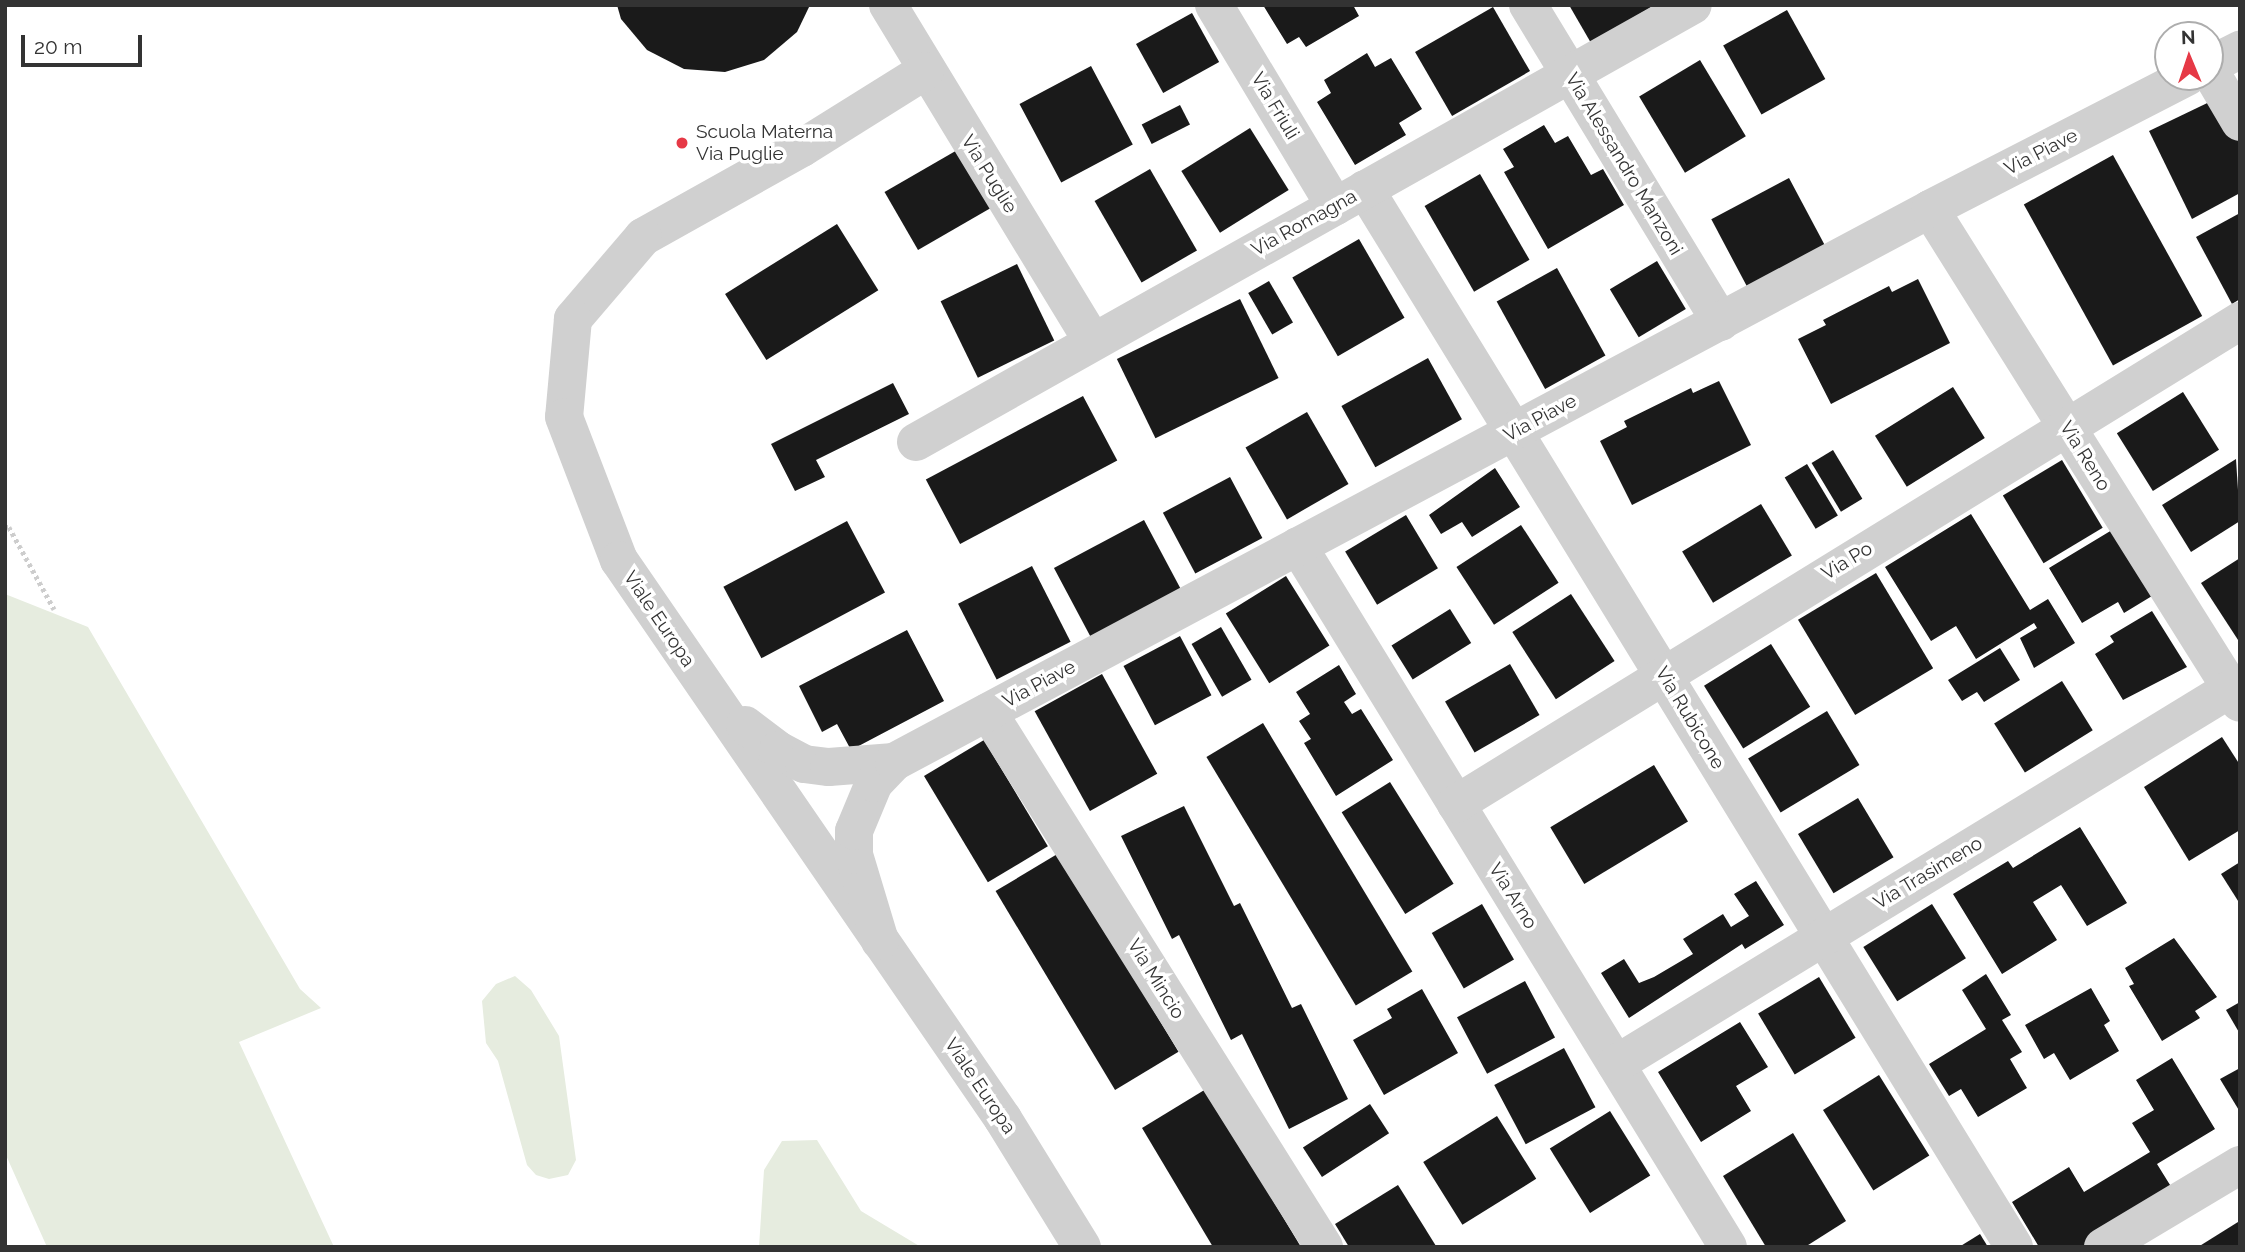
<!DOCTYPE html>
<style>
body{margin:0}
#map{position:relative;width:2245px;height:1252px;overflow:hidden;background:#fff;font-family:Raleway,sans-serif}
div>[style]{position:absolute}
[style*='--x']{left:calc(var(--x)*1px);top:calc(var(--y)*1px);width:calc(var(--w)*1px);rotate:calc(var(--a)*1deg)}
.green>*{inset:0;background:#e6ecdf}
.building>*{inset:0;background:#1a1a1a;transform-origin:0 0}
.path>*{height:4.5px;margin-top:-2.25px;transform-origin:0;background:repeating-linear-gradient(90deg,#cdcdcd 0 3.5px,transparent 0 7px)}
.minor>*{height:38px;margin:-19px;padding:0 19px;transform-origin:19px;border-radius:19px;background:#d0d0d0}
.dots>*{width:19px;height:19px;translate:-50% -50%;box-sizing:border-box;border:4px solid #fff;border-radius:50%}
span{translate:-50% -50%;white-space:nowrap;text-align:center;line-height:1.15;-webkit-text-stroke:7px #fff;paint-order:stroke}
.street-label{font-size:19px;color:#333}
.poi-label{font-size:19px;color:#333}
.left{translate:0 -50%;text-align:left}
.frame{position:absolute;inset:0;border:7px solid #333;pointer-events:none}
.north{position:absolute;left:2154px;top:21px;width:70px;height:70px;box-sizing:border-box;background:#fff;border:2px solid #adadad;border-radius:50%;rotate:358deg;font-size:19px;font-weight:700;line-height:28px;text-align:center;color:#333}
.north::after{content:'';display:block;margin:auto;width:24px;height:32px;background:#e63946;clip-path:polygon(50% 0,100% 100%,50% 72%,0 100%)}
.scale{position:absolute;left:21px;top:35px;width:121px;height:32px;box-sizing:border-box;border:4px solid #333;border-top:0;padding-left:9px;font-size:21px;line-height:24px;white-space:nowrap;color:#333;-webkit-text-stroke:5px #fff;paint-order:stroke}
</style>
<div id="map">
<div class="green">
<i style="clip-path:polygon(5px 594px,88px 627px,300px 989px,321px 1008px,239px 1042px,334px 1247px,47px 1247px,5px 1153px)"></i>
<i style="clip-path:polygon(515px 976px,531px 990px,559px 1036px,576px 1160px,568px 1175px,549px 1179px,536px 1175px,527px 1165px,498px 1061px,486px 1043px,482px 1001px,496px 984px)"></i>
<i style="clip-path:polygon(817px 1140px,861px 1211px,921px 1247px,759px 1247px,764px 1170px,782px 1141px)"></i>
</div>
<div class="building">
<i style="clip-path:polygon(617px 5px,810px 5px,797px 32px,764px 60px,725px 72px,684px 69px,647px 50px,621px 19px)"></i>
<i style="clip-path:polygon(1263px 5px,1353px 5px,1359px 16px,1306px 47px,1299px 37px,1287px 44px)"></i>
<i style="clip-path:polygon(1569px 5px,1655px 5px,1591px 43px)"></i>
<i style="left:1493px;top:7px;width:74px;height:90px;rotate:60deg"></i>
<i style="left:1787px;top:10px;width:79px;height:73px;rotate:61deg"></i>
<i style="left:1192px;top:13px;width:56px;height:64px;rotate:61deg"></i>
<i style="clip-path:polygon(1367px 53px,1375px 67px,1391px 58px,1422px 109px,1399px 123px,1406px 135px,1355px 165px,1317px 102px,1331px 93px,1324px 80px)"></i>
<i style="left:1700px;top:60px;width:89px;height:71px;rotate:59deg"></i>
<i style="left:1091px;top:66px;width:89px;height:81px;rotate:62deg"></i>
<i style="clip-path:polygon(2224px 95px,2240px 122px,2240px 193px,2192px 219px,2149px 131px)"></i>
<i style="left:1180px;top:105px;width:22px;height:43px;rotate:63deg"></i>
<i style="clip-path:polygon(1544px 125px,1555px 143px,1568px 136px,1591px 175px,1603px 169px,1624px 205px,1548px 249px,1504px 172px,1514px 167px,1503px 149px)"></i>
<i style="left:1250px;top:128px;width:73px;height:81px;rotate:58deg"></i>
<i style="left:959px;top:149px;width:67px;height:86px;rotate:60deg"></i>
<i style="left:2113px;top:155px;width:184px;height:102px;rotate:61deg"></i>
<i style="left:1150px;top:169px;width:94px;height:64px;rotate:60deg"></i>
<i style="left:1480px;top:174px;width:99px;height:64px;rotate:60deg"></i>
<i style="left:1789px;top:178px;width:78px;height:88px;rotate:62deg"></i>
<i style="clip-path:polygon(2240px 213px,2240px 299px,2232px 304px,2196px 237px)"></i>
<i style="left:837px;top:224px;width:78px;height:132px;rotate:58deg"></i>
<i style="left:1359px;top:239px;width:91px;height:77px;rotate:60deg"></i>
<i style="left:1657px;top:261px;width:56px;height:55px;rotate:59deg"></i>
<i style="left:1017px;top:264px;width:85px;height:85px;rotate:64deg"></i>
<i style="left:1557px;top:268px;width:100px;height:69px;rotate:61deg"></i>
<i style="clip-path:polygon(1918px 279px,1950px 343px,1831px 404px,1798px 339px,1826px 325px,1823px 320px,1889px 286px,1892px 292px)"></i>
<i style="left:1269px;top:281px;width:48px;height:24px;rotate:60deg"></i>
<i style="left:1240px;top:299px;width:88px;height:137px;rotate:64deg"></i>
<i style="left:1428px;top:358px;width:70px;height:99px;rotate:61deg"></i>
<i style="clip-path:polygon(1719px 381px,1751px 445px,1632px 505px,1600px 441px,1627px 427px,1624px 421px,1691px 388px,1693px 393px)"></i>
<i style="clip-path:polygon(893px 383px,909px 414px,816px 460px,825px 477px,795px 491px,771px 444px)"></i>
<i style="left:1953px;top:387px;width:60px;height:92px;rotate:58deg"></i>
<i style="left:2183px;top:392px;width:68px;height:78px;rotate:58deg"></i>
<i style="left:1083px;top:396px;width:73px;height:178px;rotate:62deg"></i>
<i style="left:1307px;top:412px;width:83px;height:71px;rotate:60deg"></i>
<i style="left:1833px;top:450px;width:57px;height:25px;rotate:59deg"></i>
<i style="clip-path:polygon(2236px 459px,2240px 521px,2191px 552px,2162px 505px)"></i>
<i style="left:2062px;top:460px;width:79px;height:69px;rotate:59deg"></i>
<i style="left:1807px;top:464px;width:60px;height:26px;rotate:59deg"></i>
<i style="clip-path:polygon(1495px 468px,1520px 507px,1472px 537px,1462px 522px,1441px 534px,1429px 515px)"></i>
<i style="left:1230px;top:477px;width:69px;height:76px;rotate:62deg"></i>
<i style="left:1761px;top:504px;width:60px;height:92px;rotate:59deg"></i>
<i style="clip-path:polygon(1971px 514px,2030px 610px,2048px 599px,2075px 643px,2034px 668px,2020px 638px,2037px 628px,2034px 623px,1976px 659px,1956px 626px,1931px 641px,1885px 567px)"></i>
<i style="left:1406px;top:515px;width:62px;height:71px;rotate:59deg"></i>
<i style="left:1144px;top:520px;width:78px;height:102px;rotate:62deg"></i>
<i style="left:847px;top:521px;width:81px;height:140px;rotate:62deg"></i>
<i style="left:1521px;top:525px;width:69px;height:77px;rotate:57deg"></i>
<i style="clip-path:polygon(2112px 530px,2152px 596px,2124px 613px,2118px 602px,2082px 623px,2049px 568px)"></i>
<i style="clip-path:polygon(2240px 558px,2240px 643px,2201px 583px)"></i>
<i style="left:1032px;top:566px;width:85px;height:83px;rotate:63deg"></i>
<i style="left:1876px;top:573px;width:111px;height:91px;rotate:59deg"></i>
<i style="left:1286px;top:576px;width:82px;height:71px;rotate:58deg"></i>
<i style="left:1571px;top:594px;width:80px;height:70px;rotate:57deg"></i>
<i style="left:1450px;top:609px;width:40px;height:69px;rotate:58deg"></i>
<i style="clip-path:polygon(2152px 611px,2187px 667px,2123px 700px,2095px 654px,2114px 642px,2110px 636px)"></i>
<i style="left:1221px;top:627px;width:61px;height:34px;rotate:60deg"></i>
<i style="clip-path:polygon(907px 630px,944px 701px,851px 750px,837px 724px,822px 732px,799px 686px)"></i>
<i style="left:1180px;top:636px;width:67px;height:64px;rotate:62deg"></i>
<i style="left:1771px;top:644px;width:74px;height:79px;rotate:58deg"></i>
<i style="clip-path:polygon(2000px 648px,2020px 680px,1984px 702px,1977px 692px,1962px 701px,1948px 680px)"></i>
<i style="left:1510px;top:664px;width:59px;height:75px;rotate:60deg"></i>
<i style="clip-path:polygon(1339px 665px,1356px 694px,1344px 702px,1352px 714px,1361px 709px,1393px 760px,1336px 796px,1304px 743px,1311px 739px,1299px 721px,1310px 714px,1296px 692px)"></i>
<i style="left:1102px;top:674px;width:114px;height:77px;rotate:61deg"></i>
<i style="left:2062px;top:681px;width:58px;height:80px;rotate:58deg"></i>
<i style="left:1827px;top:711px;width:63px;height:92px;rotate:59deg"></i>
<i style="left:1263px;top:723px;width:290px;height:66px;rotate:59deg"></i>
<i style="clip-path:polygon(2222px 737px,2240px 765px,2240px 830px,2189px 861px,2144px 787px)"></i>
<i style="left:984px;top:740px;width:124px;height:70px;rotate:59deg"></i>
<i style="left:1654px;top:765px;width:66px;height:121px;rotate:59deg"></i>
<i style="left:1390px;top:782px;width:120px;height:57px;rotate:58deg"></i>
<i style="left:1858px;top:798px;width:69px;height:70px;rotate:59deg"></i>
<i style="clip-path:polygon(1184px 806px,1234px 906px,1240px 903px,1292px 1008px,1301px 1004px,1348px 1099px,1289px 1129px,1242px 1034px,1231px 1040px,1179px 935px,1172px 939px,1121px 836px)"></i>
<i style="clip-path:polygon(2080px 827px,2127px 903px,2087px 926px,2061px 885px,2033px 902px,2057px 940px,2002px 974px,1953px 894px,2008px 861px,2013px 868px)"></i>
<i style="left:1059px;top:853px;width:232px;height:74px;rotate:59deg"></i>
<i style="clip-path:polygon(2240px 862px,2240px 904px,2221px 874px)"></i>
<i style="clip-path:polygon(1756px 881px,1784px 925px,1745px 949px,1742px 944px,1629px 1018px,1601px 973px,1624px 959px,1639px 983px,1654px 977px,1693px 954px,1683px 939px,1723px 914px,1731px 927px,1749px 916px,1734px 894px)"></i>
<i style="left:1482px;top:904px;width:64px;height:58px;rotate:60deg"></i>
<i style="left:1932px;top:904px;width:64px;height:81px;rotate:58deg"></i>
<i style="clip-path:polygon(2174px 938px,2217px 997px,2195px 1011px,2200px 1018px,2162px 1041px,2129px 986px,2134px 984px,2125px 968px)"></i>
<i style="clip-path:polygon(1986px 974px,2011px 1015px,2002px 1020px,2022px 1052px,2010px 1059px,2027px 1088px,1978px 1117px,1961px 1089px,1949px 1096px,1929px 1064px,1986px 1029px,1962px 990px)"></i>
<i style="left:1819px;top:977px;width:71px;height:71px;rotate:59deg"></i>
<i style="left:1525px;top:981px;width:64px;height:77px;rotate:62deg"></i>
<i style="clip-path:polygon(2091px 988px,2110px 1021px,2104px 1025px,2119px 1051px,2070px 1080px,2054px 1053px,2044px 1059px,2025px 1025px)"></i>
<i style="clip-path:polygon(1422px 989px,1458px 1053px,1384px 1095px,1353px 1040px,1392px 1018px,1387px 1009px)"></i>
<i style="clip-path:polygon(2240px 1002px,2240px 1034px,2226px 1010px)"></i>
<i style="clip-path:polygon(1740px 1022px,1768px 1067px,1736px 1086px,1751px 1111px,1701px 1142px,1658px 1072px)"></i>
<i style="left:1564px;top:1048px;width:67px;height:79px;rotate:62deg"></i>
<i style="clip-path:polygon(2172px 1058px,2215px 1129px,2157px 1164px,2175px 1193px,2085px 1247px,2039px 1247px,2012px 1202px,2069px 1167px,2084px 1192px,2150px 1152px,2132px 1123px,2154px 1110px,2136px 1080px)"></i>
<i style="clip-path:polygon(2240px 1068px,2240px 1112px,2220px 1079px)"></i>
<i style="left:1879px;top:1075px;width:95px;height:66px;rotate:58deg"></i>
<i style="clip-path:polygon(1206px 1089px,1301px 1247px,1213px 1247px,1142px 1128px)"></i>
<i style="left:1370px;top:1104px;width:35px;height:80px;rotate:57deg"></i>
<i style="left:1610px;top:1111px;width:76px;height:71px;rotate:58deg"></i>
<i style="left:1497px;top:1116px;width:74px;height:87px;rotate:58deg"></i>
<i style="clip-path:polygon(1793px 1133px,1846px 1221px,1805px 1247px,1766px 1247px,1723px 1176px)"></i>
<i style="clip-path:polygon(1398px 1185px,1436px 1246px,1349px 1247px,1335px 1224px)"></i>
<i style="clip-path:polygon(2238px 1222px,2240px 1247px,2198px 1247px)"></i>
<i style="clip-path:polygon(1980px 1234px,1988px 1247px,1959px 1247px)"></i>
</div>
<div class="path">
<i style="--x:5;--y:527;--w:4;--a:0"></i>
<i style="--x:9;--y:527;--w:94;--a:61.2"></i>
</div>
<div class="minor">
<i style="--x:888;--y:5;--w:394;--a:58.7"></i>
<i style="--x:1214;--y:5;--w:235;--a:59"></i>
<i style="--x:1528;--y:5;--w:371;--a:58.7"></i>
<i style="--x:2210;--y:65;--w:34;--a:-27"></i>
<i style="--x:925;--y:71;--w:145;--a:148"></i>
<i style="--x:802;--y:148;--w:182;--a:150.8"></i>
<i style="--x:643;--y:237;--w:108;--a:130.5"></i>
<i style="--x:573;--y:319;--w:98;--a:95.2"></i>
<i style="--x:564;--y:417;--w:153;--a:69"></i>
<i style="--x:619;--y:560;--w:678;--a:55.51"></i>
<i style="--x:1003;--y:1119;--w:150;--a:58.3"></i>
<i style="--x:2210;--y:71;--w:59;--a:59.5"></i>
<i style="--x:1365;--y:189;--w:1241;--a:58.47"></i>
<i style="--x:1930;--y:209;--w:583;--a:57.89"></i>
<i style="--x:916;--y:442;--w:891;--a:-29.35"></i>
<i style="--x:1298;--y:546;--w:822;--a:58.47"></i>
<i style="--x:988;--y:712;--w:632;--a:57.87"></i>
<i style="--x:745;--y:725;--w:41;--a:37.1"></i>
<i style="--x:778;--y:750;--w:30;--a:28"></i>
<i style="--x:804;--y:764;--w:25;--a:7"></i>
<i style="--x:829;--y:767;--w:65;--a:-4.4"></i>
<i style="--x:1456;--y:804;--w:921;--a:-31.64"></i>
<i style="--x:880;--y:941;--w:90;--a:-106.8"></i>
<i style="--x:854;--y:855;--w:24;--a:-90"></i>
<i style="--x:854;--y:831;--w:52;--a:-67.4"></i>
<i style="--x:874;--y:783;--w:29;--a:-46"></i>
<i style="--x:894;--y:762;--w:1174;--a:-28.09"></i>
<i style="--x:1930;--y:209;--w:289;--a:-27.2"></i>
<i style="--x:1616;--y:1064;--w:731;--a:-31.41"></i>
<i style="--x:2103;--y:1247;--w:160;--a:-30.9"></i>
</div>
<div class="dots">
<i style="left:682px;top:143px;background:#e63946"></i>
</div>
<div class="street-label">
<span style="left:1275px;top:106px;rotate:59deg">Via Friuli</span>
<span style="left:2041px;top:152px;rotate:-27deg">Via Piave</span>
<span style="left:1624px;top:164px;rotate:59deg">Via Alessandro Manzoni</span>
<span style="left:989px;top:174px;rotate:58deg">Via Puglie</span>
<span style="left:1304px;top:223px;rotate:-29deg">Via Romagna</span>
<span style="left:1540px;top:418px;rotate:-28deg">Via Piave</span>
<span style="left:2085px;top:456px;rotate:58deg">Via Reno</span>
<span style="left:1847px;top:561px;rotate:-31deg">Via Po</span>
<span style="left:659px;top:619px;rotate:56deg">Viale Europa</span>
<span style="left:1039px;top:684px;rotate:-28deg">Via Piave</span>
<span style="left:1690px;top:718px;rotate:59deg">Via Rubicone</span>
<span style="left:1928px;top:873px;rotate:-31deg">Via Trasimeno</span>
<span style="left:1513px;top:896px;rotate:58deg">Via Arno</span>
<span style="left:1156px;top:979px;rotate:58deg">Via Mincio</span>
<span style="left:980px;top:1086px;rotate:56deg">Viale Europa</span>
</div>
<div class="poi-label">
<span class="left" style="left:696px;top:143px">Scuola Materna<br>Via Puglie</span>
</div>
<div class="frame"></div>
<div class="north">N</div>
<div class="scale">20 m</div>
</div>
